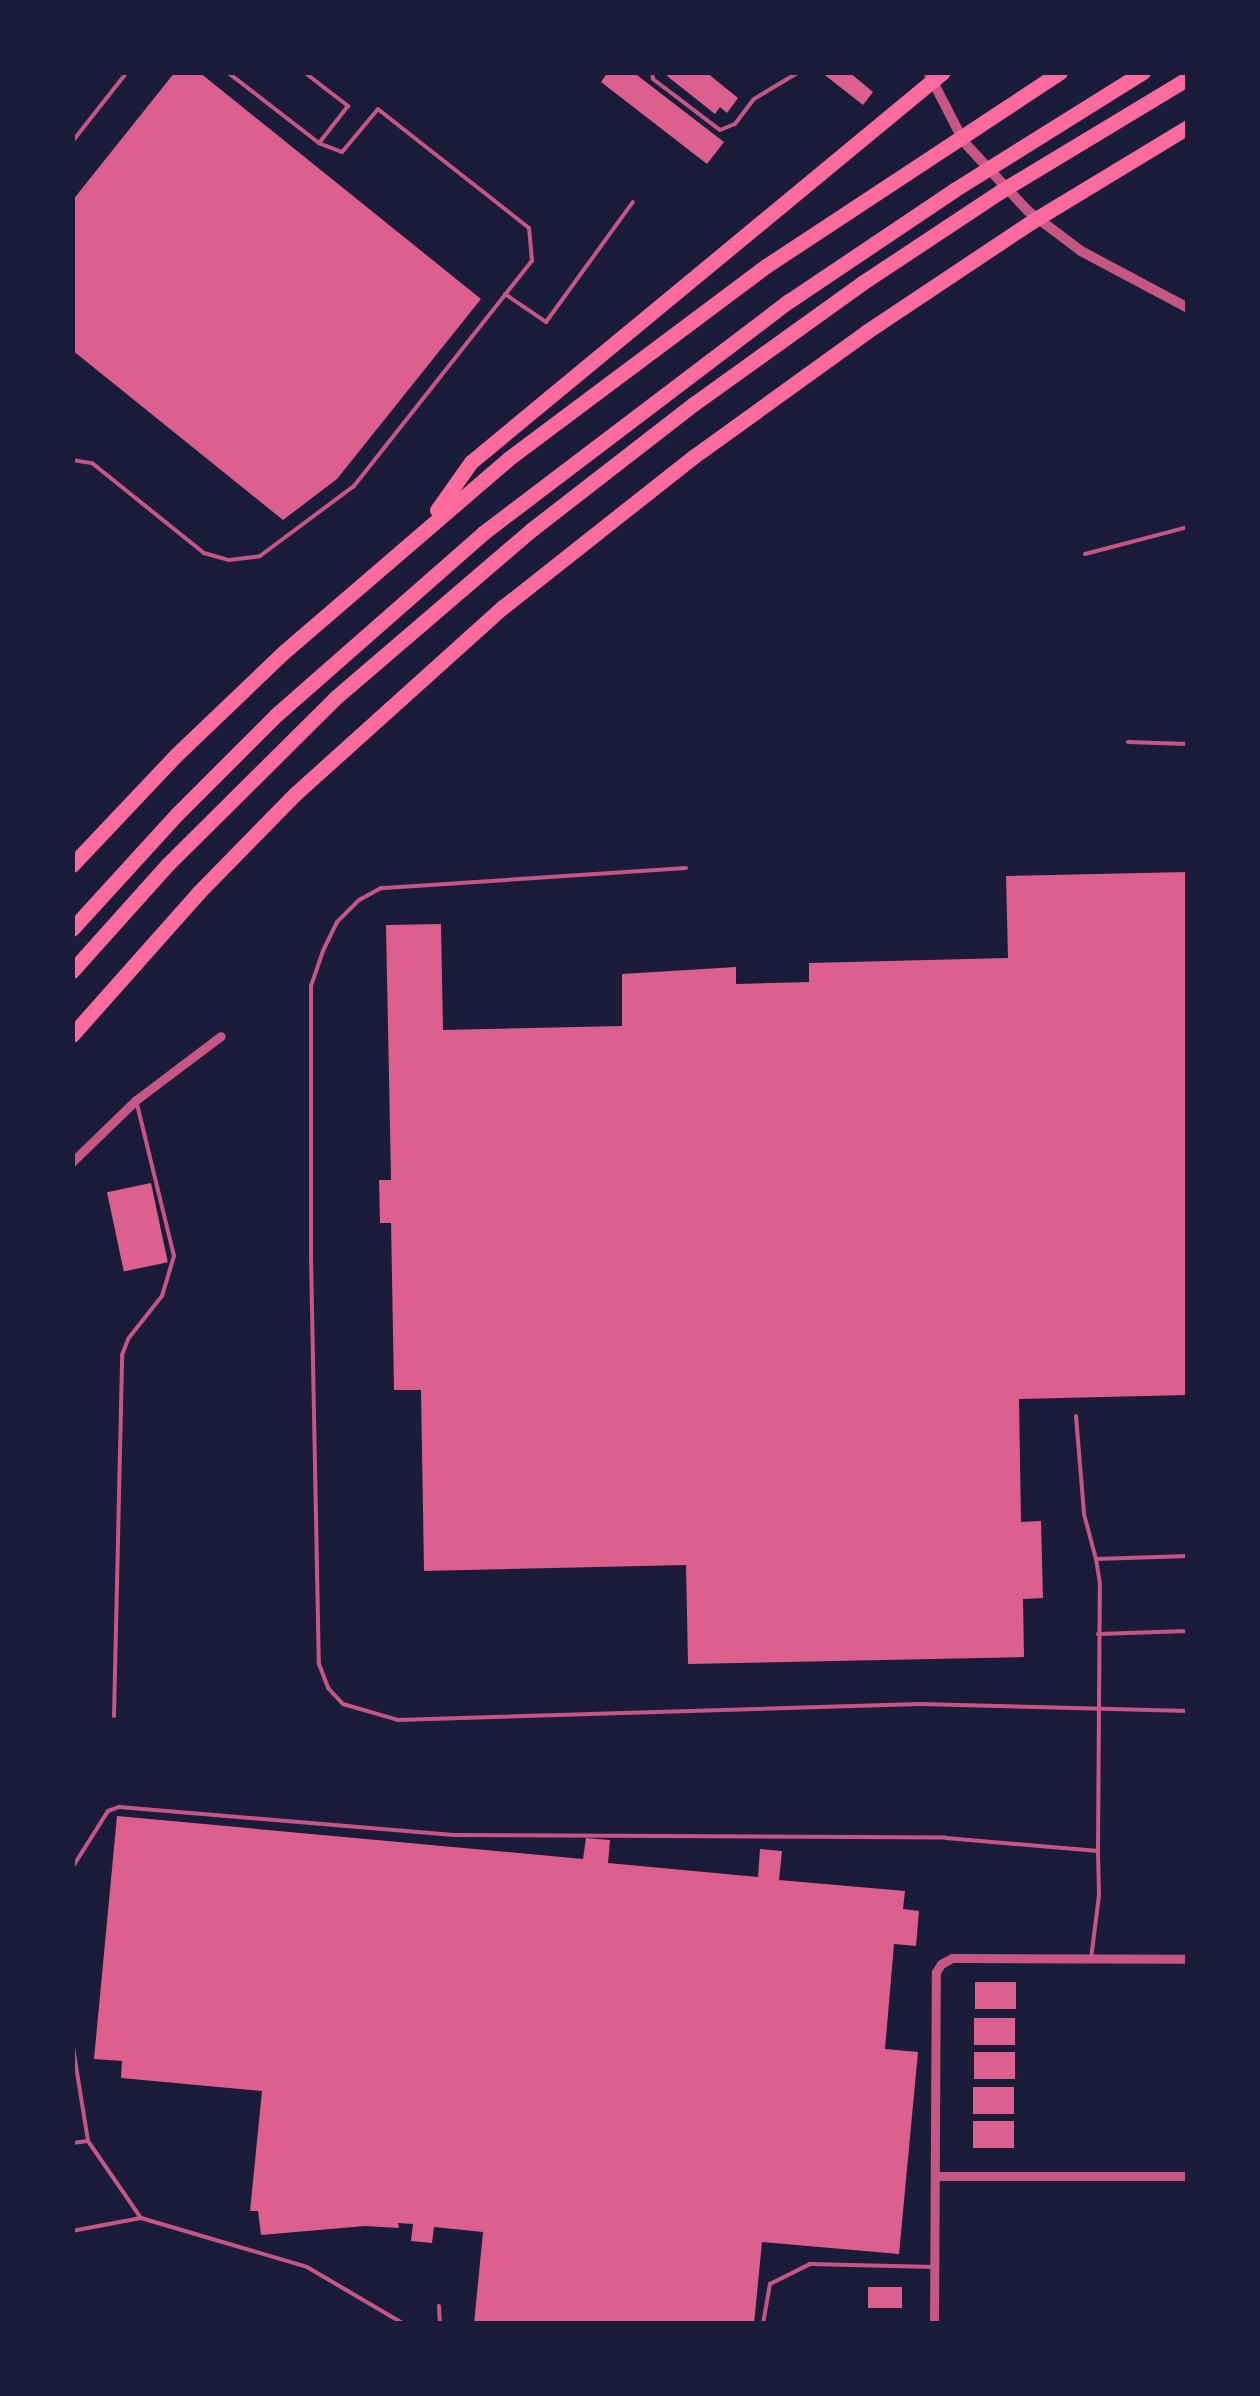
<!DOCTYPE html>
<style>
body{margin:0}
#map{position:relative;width:1260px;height:2396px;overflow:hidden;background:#1b1b3a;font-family:"Roboto Condensed",sans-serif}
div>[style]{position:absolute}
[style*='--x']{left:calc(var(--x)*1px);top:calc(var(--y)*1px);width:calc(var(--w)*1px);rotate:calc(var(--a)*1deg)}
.building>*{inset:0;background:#dd5f8e;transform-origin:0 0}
.service>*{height:4px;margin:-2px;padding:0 2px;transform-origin:2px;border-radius:2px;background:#c65784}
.minor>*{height:9px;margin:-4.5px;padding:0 4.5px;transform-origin:4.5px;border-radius:4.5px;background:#c65784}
.tertiary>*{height:10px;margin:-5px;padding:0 5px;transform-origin:5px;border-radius:5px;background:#c65784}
.motorway>*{height:15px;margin:-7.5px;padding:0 7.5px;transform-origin:7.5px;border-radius:7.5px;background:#ff6b9d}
span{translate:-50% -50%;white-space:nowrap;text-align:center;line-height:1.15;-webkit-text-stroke:10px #1b1b3a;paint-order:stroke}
.frame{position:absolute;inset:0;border:75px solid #1b1b3a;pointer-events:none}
</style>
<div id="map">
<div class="building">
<i style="clip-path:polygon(175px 72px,199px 72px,481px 299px,337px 479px,283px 520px,72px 350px,72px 201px)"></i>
<i style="clip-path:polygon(608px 72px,633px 72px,724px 142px,707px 164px,601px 82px)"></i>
<i style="clip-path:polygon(670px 72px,706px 72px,738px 98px,727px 113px,720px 107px,715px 114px,667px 76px)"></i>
<i style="clip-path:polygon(821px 72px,849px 72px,873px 92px,863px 105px)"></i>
<i style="clip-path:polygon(1188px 872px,1188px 1395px,1019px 1399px,1021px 1522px,1041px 1521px,1043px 1598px,1023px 1599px,1024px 1657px,688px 1664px,686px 1565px,424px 1571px,421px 1390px,394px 1390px,391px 1223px,380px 1223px,379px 1180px,391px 1180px,386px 925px,441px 924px,443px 1030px,622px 1026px,622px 974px,736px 967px,736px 984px,809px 982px,809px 963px,1008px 958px,1006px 876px)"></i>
<i style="left:151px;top:1183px;width:81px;height:45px;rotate:78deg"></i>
<i style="clip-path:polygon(117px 1816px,583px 1859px,586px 1838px,610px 1840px,608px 1863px,758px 1877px,760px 1849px,782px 1851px,779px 1880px,905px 1891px,903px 1909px,919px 1911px,916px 1946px,894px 1944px,885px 2049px,918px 2052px,899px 2254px,762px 2242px,754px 2324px,474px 2324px,483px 2232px,434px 2227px,432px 2243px,411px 2241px,413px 2224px,398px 2223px,399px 2228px,365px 2226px,261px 2235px,258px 2211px,250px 2211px,262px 2091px,121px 2078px,122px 2061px,94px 2059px)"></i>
<i style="left:1016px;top:1982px;width:27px;height:41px;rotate:90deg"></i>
<i style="left:974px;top:2018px;width:41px;height:27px"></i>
<i style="left:974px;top:2052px;width:41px;height:27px"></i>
<i style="left:973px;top:2087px;width:41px;height:27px"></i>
<i style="left:973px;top:2121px;width:41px;height:27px"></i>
<i style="left:868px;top:2287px;width:34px;height:21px"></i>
</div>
<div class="service">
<i style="--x:304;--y:72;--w:56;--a:37.7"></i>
<i style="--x:348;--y:106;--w:47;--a:128.1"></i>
<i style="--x:652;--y:72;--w:7;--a:82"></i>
<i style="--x:653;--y:79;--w:84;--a:37.3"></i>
<i style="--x:720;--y:130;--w:16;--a:-22"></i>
<i style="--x:735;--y:124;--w:31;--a:-53"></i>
<i style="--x:754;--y:99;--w:52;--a:-31"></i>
<i style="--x:72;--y:142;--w:89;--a:-51.8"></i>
<i style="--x:505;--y:294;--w:50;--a:34.3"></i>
<i style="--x:546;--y:322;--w:148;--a:-54.1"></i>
<i style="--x:72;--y:460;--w:20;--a:9"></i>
<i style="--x:92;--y:463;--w:144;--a:38.8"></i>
<i style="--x:204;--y:553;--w:26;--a:16"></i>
<i style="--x:229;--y:560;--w:31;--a:-7"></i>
<i style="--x:260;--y:556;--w:117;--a:-36.7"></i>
<i style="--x:354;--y:486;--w:287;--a:-51.7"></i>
<i style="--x:532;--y:261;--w:33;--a:-95"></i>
<i style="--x:529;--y:228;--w:192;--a:-141.8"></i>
<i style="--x:378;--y:109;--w:56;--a:129.9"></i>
<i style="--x:342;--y:152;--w:25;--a:-159"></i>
<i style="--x:319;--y:143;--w:116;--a:-142.3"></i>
<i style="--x:1085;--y:554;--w:106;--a:-14.7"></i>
<i style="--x:1128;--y:742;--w:60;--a:1.9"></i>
<i style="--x:686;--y:868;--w:306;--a:176.2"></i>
<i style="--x:381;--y:888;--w:25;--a:151"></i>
<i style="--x:359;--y:900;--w:31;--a:135"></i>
<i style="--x:337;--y:922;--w:32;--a:116"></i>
<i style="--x:323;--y:951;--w:36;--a:109"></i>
<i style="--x:311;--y:985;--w:272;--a:90"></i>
<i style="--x:311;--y:1257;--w:407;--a:88.9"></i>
<i style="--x:319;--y:1664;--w:26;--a:69"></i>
<i style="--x:328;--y:1688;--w:22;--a:47"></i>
<i style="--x:343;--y:1704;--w:57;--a:16.2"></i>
<i style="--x:398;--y:1720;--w:522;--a:-1.76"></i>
<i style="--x:920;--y:1704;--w:268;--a:1.5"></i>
<i style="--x:1076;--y:1416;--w:98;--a:85.3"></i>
<i style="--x:1084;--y:1514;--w:47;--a:75.1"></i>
<i style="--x:1098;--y:1634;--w:90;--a:-1.9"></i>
<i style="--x:114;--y:1716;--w:361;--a:-88.7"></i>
<i style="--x:122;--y:1355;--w:17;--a:-69"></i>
<i style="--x:128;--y:1339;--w:55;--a:-51.7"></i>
<i style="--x:162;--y:1296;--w:42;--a:-73.3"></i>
<i style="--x:174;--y:1256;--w:161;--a:-103.7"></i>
<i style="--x:1098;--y:1851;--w:267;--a:-89.6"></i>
<i style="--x:1100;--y:1584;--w:25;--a:-99"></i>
<i style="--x:1096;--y:1559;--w:92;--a:-1.9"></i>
<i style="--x:72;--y:1868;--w:67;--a:-57.7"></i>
<i style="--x:108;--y:1811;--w:12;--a:-20"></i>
<i style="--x:119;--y:1807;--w:336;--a:4.8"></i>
<i style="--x:454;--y:1835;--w:492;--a:0.3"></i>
<i style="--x:946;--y:1838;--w:153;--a:4.9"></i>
<i style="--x:1098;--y:1851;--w:44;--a:88.7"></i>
<i style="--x:1099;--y:1895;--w:64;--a:97.1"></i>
<i style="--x:72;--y:2041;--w:101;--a:80.9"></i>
<i style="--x:88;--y:2141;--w:93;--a:55.5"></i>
<i style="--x:141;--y:2218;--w:173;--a:16.4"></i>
<i style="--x:307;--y:2267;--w:113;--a:30.4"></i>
<i style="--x:72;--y:2143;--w:16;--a:-7"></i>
<i style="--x:72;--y:2231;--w:70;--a:-10.7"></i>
<i style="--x:439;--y:2306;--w:18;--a:87"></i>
<i style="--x:763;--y:2324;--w:41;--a:-80.1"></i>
<i style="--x:770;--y:2284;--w:45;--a:-26.6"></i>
<i style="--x:810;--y:2264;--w:124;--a:1.4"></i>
</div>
<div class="minor">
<i style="--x:72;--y:1162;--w:89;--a:-44.1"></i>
<i style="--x:136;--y:1100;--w:106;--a:-37"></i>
<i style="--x:935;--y:2176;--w:253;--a:0"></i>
<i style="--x:934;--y:2324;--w:352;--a:-89.7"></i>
<i style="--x:936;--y:1972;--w:9;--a:-58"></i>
<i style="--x:941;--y:1964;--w:13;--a:-29"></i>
<i style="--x:952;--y:1958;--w:236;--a:0.2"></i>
</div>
<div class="tertiary">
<i style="--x:928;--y:72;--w:79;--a:62.8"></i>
<i style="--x:964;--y:142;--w:94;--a:47.2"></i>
<i style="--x:1028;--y:211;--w:66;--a:37"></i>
<i style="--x:1081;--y:251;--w:121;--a:28"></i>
</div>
<div class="motorway">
<i style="--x:437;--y:510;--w:59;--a:-54.7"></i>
<i style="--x:471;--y:462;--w:612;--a:-39.57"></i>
<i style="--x:72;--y:865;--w:151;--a:-46.6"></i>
<i style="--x:176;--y:755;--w:151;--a:-43.7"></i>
<i style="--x:285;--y:651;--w:294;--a:-40.7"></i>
<i style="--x:508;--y:459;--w:322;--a:-36.8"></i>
<i style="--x:766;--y:266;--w:352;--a:-33.4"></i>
<i style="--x:72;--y:929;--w:157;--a:-47.6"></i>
<i style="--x:178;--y:813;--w:139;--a:-45"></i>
<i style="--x:276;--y:715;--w:276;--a:-41.3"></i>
<i style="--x:483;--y:533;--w:384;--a:-37.2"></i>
<i style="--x:789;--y:301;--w:199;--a:-33.9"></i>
<i style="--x:954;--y:190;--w:223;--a:-32"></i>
<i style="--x:72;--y:971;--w:142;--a:-48.1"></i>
<i style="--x:167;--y:865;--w:237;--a:-44.8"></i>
<i style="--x:335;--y:698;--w:258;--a:-40.6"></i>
<i style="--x:531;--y:530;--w:207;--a:-37.8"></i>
<i style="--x:695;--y:403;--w:206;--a:-35.7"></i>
<i style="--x:862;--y:283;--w:167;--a:-33.5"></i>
<i style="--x:1001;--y:191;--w:218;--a:-31.1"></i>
<i style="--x:72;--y:1035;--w:190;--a:-48.4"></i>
<i style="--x:198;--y:893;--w:139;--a:-45.6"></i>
<i style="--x:295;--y:794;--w:280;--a:-42"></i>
<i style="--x:503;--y:607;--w:242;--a:-38.3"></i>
<i style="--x:693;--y:457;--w:213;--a:-35.8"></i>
<i style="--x:866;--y:332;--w:198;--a:-33.7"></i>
<i style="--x:1031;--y:222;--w:184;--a:-31.2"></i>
</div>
<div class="frame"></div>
</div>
